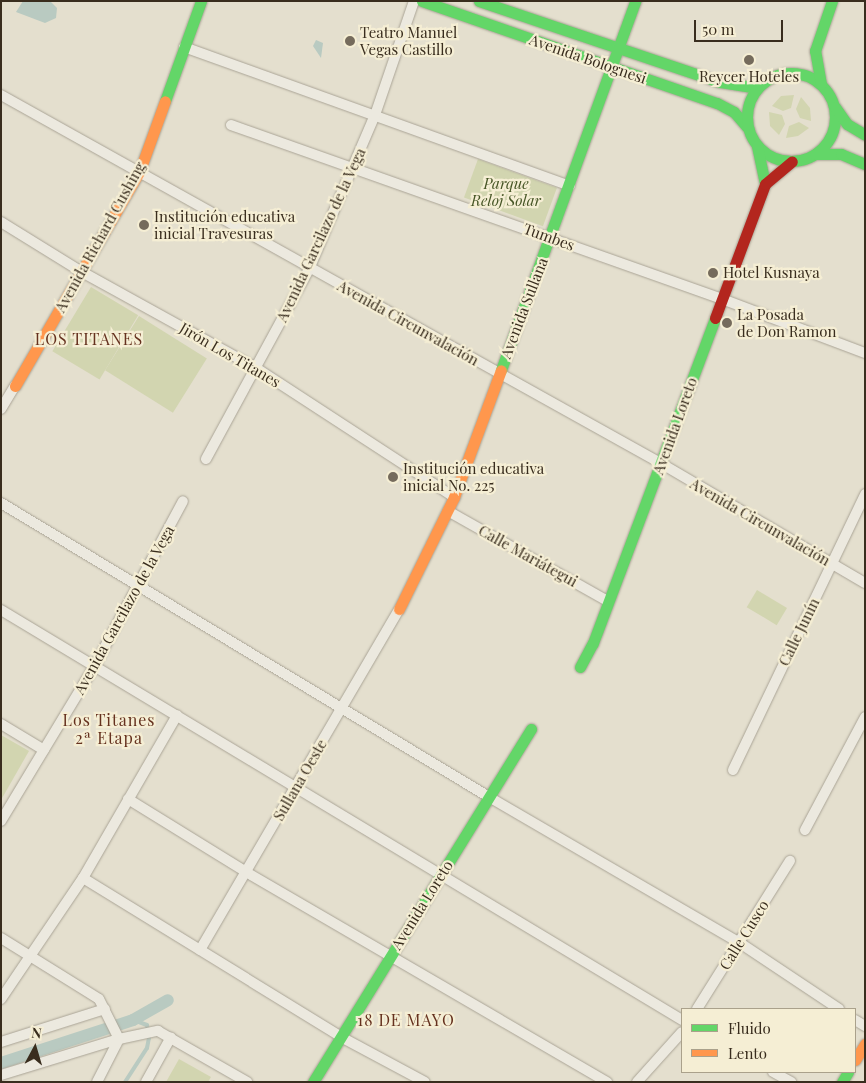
<!DOCTYPE html>
<meta charset="utf-8">
<style>
body{margin:0}
#map{position:relative;width:866px;height:1083px;overflow:hidden;background:#e4dfce;font-family:"Playfair Display",serif}
div>[style]{position:absolute}
[style*='--x']{left:calc(var(--x)*1px);top:calc(var(--y)*1px);width:calc(var(--w)*1px);rotate:calc(var(--a)*1deg)}
.green>*{inset:0;background:#d2d5b0;transform-origin:0 0}
.water>*{inset:0;background:#b9cac1}
.stream>*{height:4px;margin:-2px;padding:0 2px;transform-origin:2px;border-radius:2px;background:#b9cac1}
.canal>*{height:12px;margin:-6px;padding:0 6px;transform-origin:6px;border-radius:6px;background:#b9cac1}
.roads{filter:drop-shadow(0 0 1px #aaa496) drop-shadow(0 0 1px #aaa496)}
.street>*{height:10px;margin:-5px;padding:0 5px;transform-origin:5px;border-radius:5px;background:#ece9df}
.fast>*{height:11px;margin:-5.5px;padding:0 5.5px;transform-origin:5.5px;border-radius:5.5px;background:#63d668}
.fast>.ring{margin:-5.5px;padding:0;box-sizing:content-box;background:none;border:11px solid #63d668;border-radius:50%}
.slow>*{height:11px;margin:-5.5px;padding:0 5.5px;transform-origin:5.5px;border-radius:5.5px;background:#ff974d}
.jam>*{height:11px;margin:-5.5px;padding:0 5.5px;transform-origin:5.5px;border-radius:5.5px;background:#b3261e}
.dots>*{width:14px;height:14px;translate:-50% -50%;box-sizing:border-box;border:2px solid #f5eed4;border-radius:50%}
span{translate:-50% -50%;white-space:nowrap;text-align:center;line-height:1.15;-webkit-text-stroke:4.5px #f5eed4;paint-order:stroke}
.poi-label{font-size:15px;color:#392d1e}
.left{translate:0 -50%;text-align:left}
.street-label{font-size:15px;color:#392d1e}
.park-label{font-size:15px;color:#465525;font-style:italic}
.neighbourhood-label{font-size:16px;color:#65311e;letter-spacing:1px}
.frame{position:absolute;inset:0;border:2px solid #392d1e;pointer-events:none}
.legend{position:absolute;left:681px;top:1008px;width:175px;height:65px;box-sizing:border-box;background:#f5eed4;border:1px solid #aaa18b;margin:0;padding:6px 9px;list-style:none;font-size:15px;color:#392d1e}
.legend li{display:flex;align-items:center;gap:10px;height:25px}
.legend b{width:25px;border:1px solid #aaa18b}
.north{position:absolute;left:10px;top:1023px;width:50px;height:50px;-webkit-text-stroke:4px #f5eed4;paint-order:stroke;rotate:6deg;font-size:14px;font-weight:700;line-height:20px;text-align:center;color:#392d1e}
.north::after{content:'';display:block;margin:auto;width:18px;height:22px;background:#392d1e;clip-path:polygon(50% 0,100% 100%,50% 72%,0 100%)}
.scale{position:absolute;left:694px;top:20px;width:89px;height:22px;box-sizing:border-box;border:2px solid #392d1e;border-top:0;padding-left:6px;font-size:15px;line-height:18px;white-space:nowrap;color:#392d1e;-webkit-text-stroke:4px #f5eed4;paint-order:stroke}
</style>
<div id="map">
<div class="green">
<i style="clip-path:polygon(794px 95px,791px 108px,783px 111px,772px 106px,781px 96px)"></i>
<i style="clip-path:polygon(801px 97px,810px 108px,811px 121px,800px 118px,796px 109px)"></i>
<i style="clip-path:polygon(769px 112px,782px 115px,785px 124px,779px 135px,770px 126px)"></i>
<i style="clip-path:polygon(799px 122px,809px 128px,798px 136px,786px 138px,789px 126px)"></i>
<i style="left:478px;top:159px;width:84px;height:41px;rotate:20deg"></i>
<i style="left:91px;top:287px;width:55px;height:75px;rotate:31deg"></i>
<i style="left:139px;top:316px;width:80px;height:64px;rotate:32deg"></i>
<i style="left:757px;top:590px;width:35px;height:20px;rotate:31deg"></i>
<i style="clip-path:polygon(1px 735px,29px 751px,1px 800px)"></i>
<i style="clip-path:polygon(179px 1059px,211px 1077px,208px 1082px,166px 1082px)"></i>
</div>
<div class="water">
<i style="clip-path:polygon(23px 1px,50px 1px,57px 8px,56px 18px,45px 23px,16px 12px)"></i>
<i style="clip-path:polygon(316px 40px,323px 43px,321px 58px,313px 46px)"></i>
</div>
<div class="stream">
<i style="--x:125;--y:1082;--w:40;--a:-57.1"></i>
<i style="--x:147;--y:1048;--w:10;--a:-79"></i>
<i style="--x:149;--y:1038;--w:13;--a:-99"></i>
<i style="--x:147;--y:1025;--w:15;--a:-160"></i>
</div>
<div class="canal">
<i style="--x:1;--y:1063;--w:139;--a:-18"></i>
<i style="--x:133;--y:1020;--w:40;--a:-29.7"></i>
</div>
<div class="roads">
<div class="street">
<i style="--x:184;--y:47;--w:410;--a:19.8"></i>
<i style="--x:1;--y:95;--w:757;--a:29.17"></i>
<i style="--x:662;--y:464;--w:235;--a:30.4"></i>
<i style="--x:231;--y:125;--w:521;--a:19.51"></i>
<i style="--x:722;--y:299;--w:153;--a:20.7"></i>
<i style="--x:1;--y:222;--w:95;--a:31.7"></i>
<i style="--x:82;--y:272;--w:199;--a:28.9"></i>
<i style="--x:256;--y:368;--w:236;--a:33.1"></i>
<i style="--x:1;--y:409;--w:27;--a:-59"></i>
<i style="--x:206;--y:459;--w:216;--a:-61.5"></i>
<i style="--x:309;--y:269;--w:168;--a:-66.8"></i>
<i style="--x:375;--y:115;--w:120;--a:-71.1"></i>
<i style="--x:1;--y:503;--w:570;--a:31.07"></i>
<i style="--x:489;--y:797;--w:290;--a:30.2"></i>
<i style="--x:740;--y:943;--w:119;--a:33.7"></i>
<i style="--x:448;--y:511;--w:184;--a:29.4"></i>
<i style="--x:1;--y:610;--w:795;--a:31.05"></i>
<i style="--x:1;--y:724;--w:50;--a:31.2"></i>
<i style="--x:733;--y:770;--w:306;--a:-64.4"></i>
<i style="--x:128;--y:799;--w:139;--a:31.7"></i>
<i style="--x:246;--y:872;--w:418;--a:30.2"></i>
<i style="--x:1;--y:821;--w:180;--a:-58.9"></i>
<i style="--x:94;--y:667;--w:188;--a:-61.8"></i>
<i style="--x:805;--y:830;--w:128;--a:-62"></i>
<i style="--x:83;--y:878;--w:303;--a:31.6"></i>
<i style="--x:341;--y:1037;--w:95;--a:28.2"></i>
<i style="--x:1;--y:938;--w:115;--a:31.9"></i>
<i style="--x:99;--y:999;--w:45;--a:63.4"></i>
<i style="--x:200;--y:950;--w:395;--a:-59.7"></i>
<i style="--x:1;--y:999;--w:146;--a:-55.9"></i>
<i style="--x:83;--y:878;--w:188;--a:-60"></i>
<i style="--x:697;--y:1009;--w:175;--a:-57.9"></i>
<i style="--x:855;--y:1020;--w:12;--a:31"></i>
<i style="--x:1;--y:1042;--w:109;--a:-17.6"></i>
<i style="--x:773;--y:1072;--w:21;--a:29"></i>
<i style="--x:1;--y:1075;--w:123;--a:-17"></i>
<i style="--x:119;--y:1039;--w:40;--a:-12"></i>
<i style="--x:158;--y:1031;--w:103;--a:29.8"></i>
<i style="--x:97;--y:1082;--w:48;--a:-62.9"></i>
<i style="--x:146;--y:1082;--w:51;--a:-60.9"></i>
<i style="--x:637;--y:1082;--w:67;--a:-48"></i>
</div>
<div class="fast">
<i style="--x:422;--y:1;--w:312;--a:19.1"></i>
<i style="--x:717;--y:103;--w:19;--a:28"></i>
<i style="--x:734;--y:112;--w:20;--a:49"></i>
<i style="--x:479;--y:1;--w:254;--a:18.6"></i>
<i style="--x:720;--y:82;--w:37;--a:9"></i>
<i class="ring" style="left:747px;top:73px;width:77px;height:77px"></i>
<i style="--x:821;--y:84;--w:34;--a:-100"></i>
<i style="--x:815;--y:51;--w:53;--a:-71.2"></i>
<i style="--x:165;--y:101;--w:106;--a:-70.2"></i>
<i style="--x:835;--y:107;--w:21;--a:55"></i>
<i style="--x:847;--y:124;--w:21;--a:31"></i>
<i style="--x:757;--y:146;--w:39;--a:78"></i>
<i style="--x:815;--y:154;--w:26;--a:0"></i>
<i style="--x:841;--y:154;--w:26;--a:23"></i>
<i style="--x:501;--y:370;--w:393;--a:-70"></i>
<i style="--x:580;--y:667;--w:27;--a:-62"></i>
<i style="--x:593;--y:643;--w:347;--a:-69.4"></i>
<i style="--x:313;--y:1082;--w:415;--a:-58.3"></i>
<i style="--x:842;--y:1082;--w:12;--a:-59"></i>
</div>
<div class="slow">
<i style="--x:15;--y:386;--w:250;--a:-59.9"></i>
<i style="--x:140;--y:170;--w:73;--a:-70.1"></i>
<i style="--x:399;--y:609;--w:125;--a:-63.8"></i>
<i style="--x:454;--y:497;--w:135;--a:-69.7"></i>
<i style="--x:855;--y:1060;--w:19;--a:-58"></i>
</div>
<div class="jam">
<i style="--x:715;--y:318;--w:143;--a:-69.5"></i>
<i style="--x:765;--y:184;--w:35;--a:-40"></i>
</div>
</div>
<div class="dots">
<i style="left:350px;top:41px;background:#756b5c"></i>
<i style="left:749px;top:60px;background:#756b5c"></i>
<i style="left:144px;top:225px;background:#756b5c"></i>
<i style="left:713px;top:273px;background:#756b5c"></i>
<i style="left:727px;top:323px;background:#756b5c"></i>
<i style="left:393px;top:477px;background:#756b5c"></i>
</div>
<div class="poi-label">
<span class="left" style="left:360px;top:41px">Teatro Manuel<br>Vegas Castillo</span>
<span style="left:749px;top:77px">Reycer Hoteles</span>
<span class="left" style="left:154px;top:225px">Institución educativa<br>inicial Travesuras</span>
<span class="left" style="left:723px;top:273px">Hotel Kusnaya</span>
<span class="left" style="left:737px;top:323px">La Posada<br>de Don Ramon</span>
<span class="left" style="left:403px;top:477px">Institución educativa<br>inicial No. 225</span>
</div>
<div class="street-label">
<span style="left:588px;top:59px;rotate:19deg">Avenida Bolognesi</span>
<span style="left:321px;top:235px;rotate:-65deg">Avenida Garcilazo de la Vega</span>
<span style="left:100px;top:237px;rotate:-61deg">Avenida Richard Cushing</span>
<span style="left:549px;top:237px;rotate:20deg">Tumbes</span>
<span style="left:524px;top:308px;rotate:-69deg">Avenida Sullana</span>
<span style="left:408px;top:323px;rotate:29deg">Avenida Circunvalación</span>
<span style="left:230px;top:355px;rotate:30deg">Jirón Los Titanes</span>
<span style="left:675px;top:426px;rotate:-70deg">Avenida Loreto</span>
<span style="left:760px;top:522px;rotate:30deg">Avenida Circunvalación</span>
<span style="left:528px;top:556px;rotate:29deg">Calle Mariátegui</span>
<span style="left:124px;top:610px;rotate:-61deg">Avenida Garcilazo de la Vega</span>
<span style="left:799px;top:632px;rotate:-64deg">Calle Junín</span>
<span style="left:300px;top:780px;rotate:-60deg">Sullana Oeste</span>
<span style="left:422px;top:905px;rotate:-58deg">Avenida Loreto</span>
<span style="left:744px;top:935px;rotate:-58deg">Calle Cusco</span>
</div>
<div class="park-label">
<span style="left:506px;top:192px">Parque<br>Reloj Solar</span>
</div>
<div class="neighbourhood-label">
<span style="left:89px;top:339px">LOS TITANES</span>
<span style="left:109px;top:729px">Los Titanes<br>2ª Etapa</span>
<span style="left:406px;top:1020px">18 DE MAYO</span>
</div>
<div class="frame"></div>
<ul class="legend">
<li><b style="height:6px;background:#63d668"></b>Fluido</li>
<li><b style="height:6px;background:#ff974d"></b>Lento</li>
</ul>
<div class="north">N</div>
<div class="scale">50 m</div>
</div>
